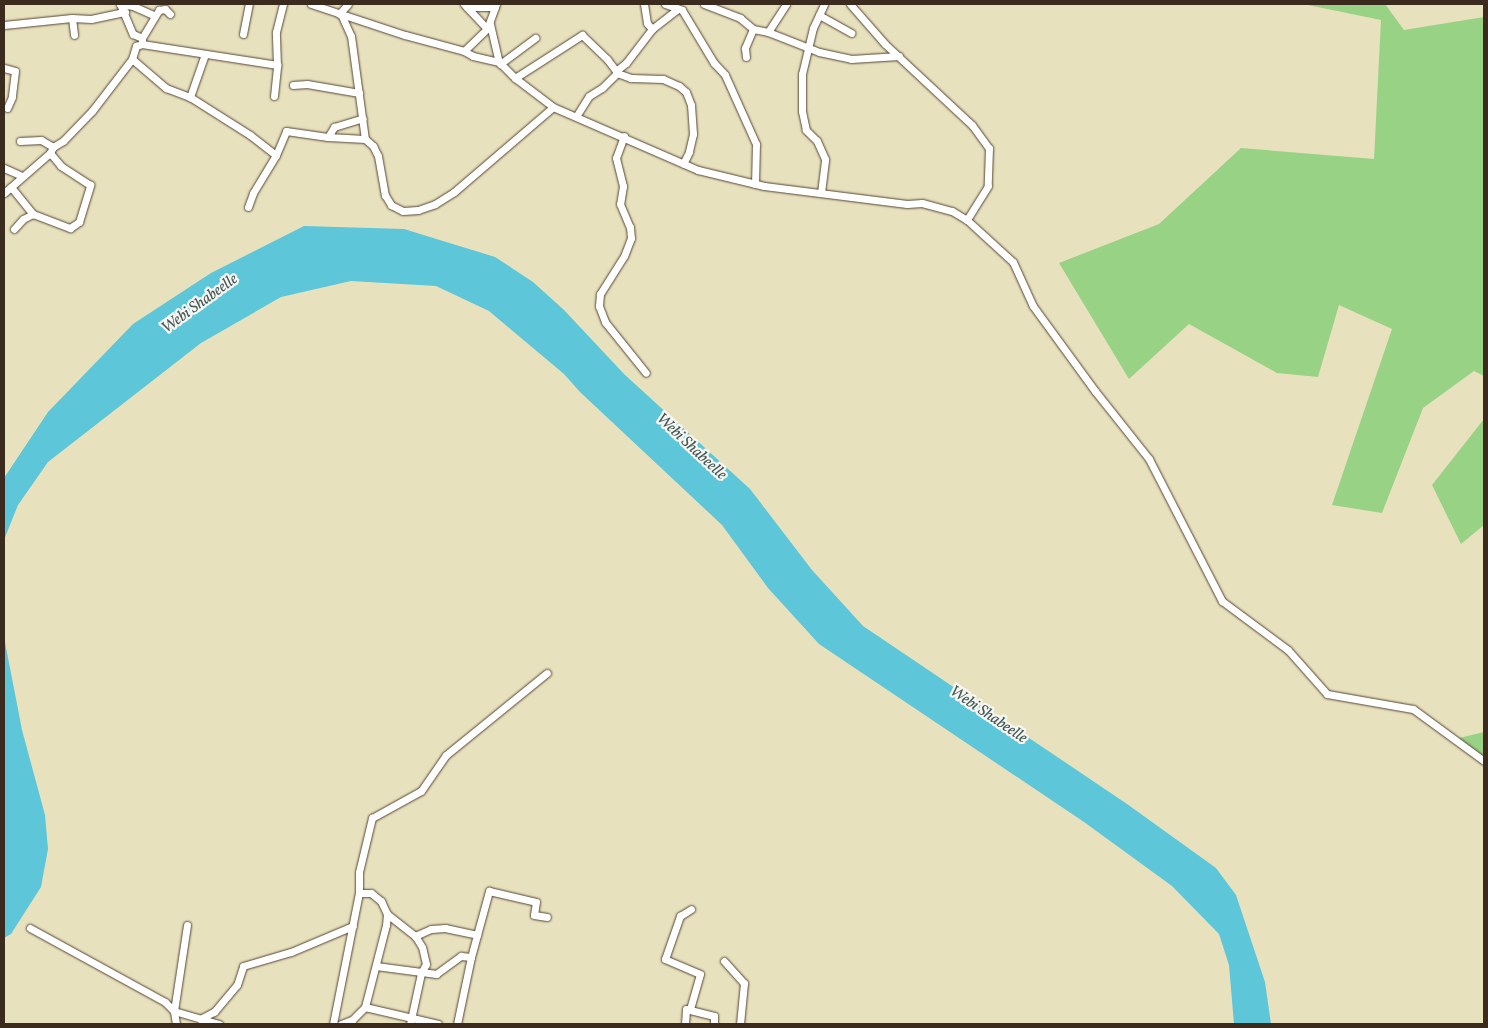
<!DOCTYPE html>
<style>
body{margin:0}
#map{position:relative;width:1488px;height:1028px;overflow:hidden;background:#e8e1bd;font-family:Vollkorn,serif}
div>[style]{position:absolute}
[style*='--x']{left:calc(var(--x)*1px);top:calc(var(--y)*1px);width:calc(var(--w)*1px);rotate:calc(var(--a)*1deg)}
.green>*{inset:0;background:#98d285}
.water>*{inset:0;background:#5dc6d8}
.roads{filter:drop-shadow(0 0 1px #554536) drop-shadow(0 0 1px #554536)}
.minor>*{height:7px;margin:-3.5px;padding:0 3.5px;transform-origin:3.5px;border-radius:3.5px;background:#fff}
span{translate:-50% -50%;white-space:nowrap;text-align:center;line-height:1.15;-webkit-text-stroke:4.5px #f6f6f2;paint-order:stroke}
.water-label{font-size:16px;color:#455956;font-style:italic}
.frame{position:absolute;inset:0;border:5px solid #3b2a1e;pointer-events:none}
</style>
<div id="map">
<div class="green">
<i style="clip-path:polygon(1303px 4px,1385px 4px,1404px 30px,1484px 17px,1484px 376px,1474px 371px,1423px 408px,1382px 513px,1332px 505px,1392px 329px,1339px 305px,1318px 377px,1277px 373px,1189px 324px,1129px 379px,1059px 263px,1159px 224px,1241px 148px,1374px 159px,1381px 20px)"></i>
<i style="clip-path:polygon(1484px 419px,1484px 525px,1461px 544px,1432px 485px)"></i>
<i style="clip-path:polygon(1484px 732px,1484px 761px,1455px 739px)"></i>
</div>
<div class="water">
<i style="clip-path:polygon(304px 226px,404px 229px,495px 257px,533px 282px,564px 310px,624px 374px,750px 489px,812px 570px,863px 626px,1127px 804px,1216px 868px,1236px 895px,1265px 982px,1271px 1024px,1234px 1024px,1229px 965px,1219px 934px,1172px 886px,1084px 822px,819px 644px,768px 588px,722px 525px,580px 392px,564px 374px,489px 311px,436px 286px,351px 281px,281px 297px,201px 343px,48px 462px,18px 505px,4px 540px,4px 478px,48px 412px,133px 324px,211px 273px)"></i>
<i style="clip-path:polygon(4px 637px,22px 730px,45px 815px,48px 849px,41px 887px,11px 934px,4px 938px)"></i>
</div>
<div class="roads">
<div class="minor">
<i style="--x:120;--y:4;--w:33;--a:67"></i>
<i style="--x:133;--y:34;--w:10;--a:24"></i>
<i style="--x:120;--y:4;--w:13;--a:9"></i>
<i style="--x:133;--y:6;--w:24;--a:24"></i>
<i style="--x:311;--y:4;--w:99;--a:18.3"></i>
<i style="--x:405;--y:35;--w:61;--a:15.2"></i>
<i style="--x:464;--y:51;--w:10;--a:29"></i>
<i style="--x:473;--y:56;--w:27;--a:13"></i>
<i style="--x:499;--y:62;--w:23;--a:45"></i>
<i style="--x:515;--y:78;--w:48;--a:37.3"></i>
<i style="--x:553;--y:107;--w:158;--a:23.5"></i>
<i style="--x:698;--y:170;--w:68;--a:13.6"></i>
<i style="--x:764;--y:186;--w:144;--a:7.2"></i>
<i style="--x:907;--y:204;--w:15;--a:-4"></i>
<i style="--x:922;--y:203;--w:31;--a:15"></i>
<i style="--x:952;--y:211;--w:17;--a:31"></i>
<i style="--x:967;--y:220;--w:62;--a:42.4"></i>
<i style="--x:1013;--y:262;--w:48;--a:65.6"></i>
<i style="--x:1033;--y:306;--w:105;--a:53.9"></i>
<i style="--x:1095;--y:391;--w:87;--a:51.5"></i>
<i style="--x:1149;--y:459;--w:160;--a:62.8"></i>
<i style="--x:1222;--y:601;--w:82;--a:36.6"></i>
<i style="--x:1288;--y:650;--w:59;--a:48.4"></i>
<i style="--x:1327;--y:694;--w:87;--a:9.9"></i>
<i style="--x:1413;--y:709;--w:88;--a:36.2"></i>
<i style="--x:464;--y:4;--w:34;--a:47"></i>
<i style="--x:644;--y:4;--w:19;--a:81"></i>
<i style="--x:647;--y:23;--w:8;--a:50"></i>
<i style="--x:665;--y:4;--w:18;--a:19"></i>
<i style="--x:682;--y:10;--w:62;--a:58.9"></i>
<i style="--x:714;--y:63;--w:16;--a:47"></i>
<i style="--x:725;--y:75;--w:76;--a:65.8"></i>
<i style="--x:756;--y:144;--w:40;--a:91.4"></i>
<i style="--x:704;--y:4;--w:39;--a:21"></i>
<i style="--x:740;--y:18;--w:17;--a:40"></i>
<i style="--x:753;--y:29;--w:21;--a:113"></i>
<i style="--x:745;--y:48;--w:9;--a:84"></i>
<i style="--x:850;--y:4;--w:53;--a:48.8"></i>
<i style="--x:885;--y:44;--w:119;--a:43"></i>
<i style="--x:972;--y:125;--w:29;--a:54"></i>
<i style="--x:989;--y:148;--w:38;--a:92"></i>
<i style="--x:988;--y:186;--w:40;--a:122"></i>
<i style="--x:467;--y:7;--w:28;--a:0"></i>
<i style="--x:339;--y:14;--w:13;--a:-48"></i>
<i style="--x:341;--y:14;--w:24;--a:66"></i>
<i style="--x:351;--y:36;--w:104;--a:82.3"></i>
<i style="--x:365;--y:139;--w:11;--a:41"></i>
<i style="--x:373;--y:146;--w:11;--a:63"></i>
<i style="--x:378;--y:156;--w:40;--a:80"></i>
<i style="--x:385;--y:195;--w:12;--a:59"></i>
<i style="--x:391;--y:205;--w:13;--a:27"></i>
<i style="--x:403;--y:211;--w:15;--a:-4"></i>
<i style="--x:418;--y:210;--w:18;--a:-19"></i>
<i style="--x:435;--y:204;--w:22;--a:-32"></i>
<i style="--x:454;--y:192;--w:130;--a:-40.6"></i>
<i style="--x:819;--y:15;--w:37;--a:29"></i>
<i style="--x:72;--y:18;--w:17;--a:83"></i>
<i style="--x:490;--y:24;--w:39;--a:77"></i>
<i style="--x:4;--y:25;--w:68;--a:-5.9"></i>
<i style="--x:72;--y:18;--w:19;--a:3"></i>
<i style="--x:91;--y:19;--w:35;--a:-12"></i>
<i style="--x:753;--y:29;--w:15;--a:11"></i>
<i style="--x:768;--y:32;--w:33;--a:-57"></i>
<i style="--x:768;--y:32;--w:55;--a:21.4"></i>
<i style="--x:819;--y:52;--w:33;--a:12"></i>
<i style="--x:851;--y:59;--w:48;--a:-3.6"></i>
<i style="--x:243;--y:34;--w:31;--a:-79"></i>
<i style="--x:142;--y:44;--w:6;--a:-90"></i>
<i style="--x:142;--y:38;--w:33;--a:-59"></i>
<i style="--x:159;--y:10;--w:6;--a:-9"></i>
<i style="--x:165;--y:9;--w:7;--a:45"></i>
<i style="--x:464;--y:51;--w:32;--a:-44"></i>
<i style="--x:487;--y:29;--w:27;--a:-70"></i>
<i style="--x:205;--y:54;--w:46;--a:109.2"></i>
<i style="--x:190;--y:97;--w:71;--a:32.3"></i>
<i style="--x:250;--y:135;--w:33;--a:38"></i>
<i style="--x:132;--y:59;--w:45;--a:40.5"></i>
<i style="--x:166;--y:88;--w:26;--a:21"></i>
<i style="--x:500;--y:64;--w:44;--a:-36.6"></i>
<i style="--x:4;--y:68;--w:11;--a:15"></i>
<i style="--x:15;--y:71;--w:26;--a:97"></i>
<i style="--x:12;--y:97;--w:12;--a:114"></i>
<i style="--x:617;--y:73;--w:15;--a:20"></i>
<i style="--x:631;--y:78;--w:32;--a:2"></i>
<i style="--x:663;--y:79;--w:17;--a:24"></i>
<i style="--x:679;--y:86;--w:9;--a:41"></i>
<i style="--x:686;--y:92;--w:14;--a:69"></i>
<i style="--x:691;--y:105;--w:29;--a:86"></i>
<i style="--x:693;--y:134;--w:18;--a:103"></i>
<i style="--x:689;--y:152;--w:13;--a:117"></i>
<i style="--x:515;--y:78;--w:80;--a:-32.7"></i>
<i style="--x:582;--y:35;--w:35;--a:44"></i>
<i style="--x:607;--y:59;--w:15;--a:53"></i>
<i style="--x:293;--y:85;--w:14;--a:-4"></i>
<i style="--x:307;--y:84;--w:53;--a:9.8"></i>
<i style="--x:274;--y:96;--w:31;--a:-84"></i>
<i style="--x:277;--y:65;--w:33;--a:-92"></i>
<i style="--x:276;--y:32;--w:29;--a:-76"></i>
<i style="--x:577;--y:115;--w:22;--a:-58"></i>
<i style="--x:589;--y:96;--w:15;--a:-32"></i>
<i style="--x:602;--y:88;--w:21;--a:-45"></i>
<i style="--x:617;--y:73;--w:2;--a:-117"></i>
<i style="--x:616;--y:71;--w:13;--a:-39"></i>
<i style="--x:626;--y:63;--w:43;--a:-52.6"></i>
<i style="--x:652;--y:29;--w:33;--a:-38"></i>
<i style="--x:624;--y:136;--w:23;--a:110"></i>
<i style="--x:616;--y:158;--w:29;--a:76"></i>
<i style="--x:623;--y:186;--w:18;--a:99"></i>
<i style="--x:620;--y:204;--w:25;--a:67"></i>
<i style="--x:630;--y:227;--w:11;--a:85"></i>
<i style="--x:631;--y:238;--w:19;--a:111"></i>
<i style="--x:624;--y:256;--w:45;--a:122.3"></i>
<i style="--x:600;--y:294;--w:12;--a:95"></i>
<i style="--x:599;--y:306;--w:17;--a:69"></i>
<i style="--x:605;--y:322;--w:65;--a:51.2"></i>
<i style="--x:328;--y:137;--w:37;--a:3"></i>
<i style="--x:20;--y:141;--w:21;--a:-3"></i>
<i style="--x:41;--y:140;--w:14;--a:30"></i>
<i style="--x:4;--y:168;--w:20;--a:24"></i>
<i style="--x:11;--y:187;--w:35;--a:51"></i>
<i style="--x:33;--y:214;--w:40;--a:21"></i>
<i style="--x:70;--y:228;--w:11;--a:-34"></i>
<i style="--x:79;--y:222;--w:39;--a:-73"></i>
<i style="--x:90;--y:185;--w:35;--a:-147"></i>
<i style="--x:61;--y:166;--w:17;--a:-130"></i>
<i style="--x:4;--y:193;--w:61;--a:-41"></i>
<i style="--x:50;--y:153;--w:7;--a:-63"></i>
<i style="--x:53;--y:147;--w:12;--a:-31"></i>
<i style="--x:63;--y:141;--w:42;--a:-46"></i>
<i style="--x:92;--y:111;--w:66;--a:-52.4"></i>
<i style="--x:132;--y:59;--w:14;--a:-73"></i>
<i style="--x:136;--y:46;--w:6;--a:-18"></i>
<i style="--x:142;--y:44;--w:137;--a:8.8"></i>
<i style="--x:821;--y:193;--w:34;--a:-83"></i>
<i style="--x:825;--y:159;--w:20;--a:-114"></i>
<i style="--x:817;--y:141;--w:16;--a:-135"></i>
<i style="--x:806;--y:130;--w:19;--a:-102"></i>
<i style="--x:802;--y:111;--w:37;--a:-90"></i>
<i style="--x:802;--y:74;--w:47;--a:-76.6"></i>
<i style="--x:813;--y:28;--w:26;--a:-65"></i>
<i style="--x:248;--y:207;--w:15;--a:-70"></i>
<i style="--x:253;--y:193;--w:44;--a:-58.8"></i>
<i style="--x:276;--y:155;--w:26;--a:-67"></i>
<i style="--x:286;--y:131;--w:42;--a:8.1"></i>
<i style="--x:328;--y:137;--w:12;--a:-59"></i>
<i style="--x:334;--y:127;--w:30;--a:-17"></i>
<i style="--x:14;--y:229;--w:13;--a:-48"></i>
<i style="--x:23;--y:219;--w:11;--a:-27"></i>
<i style="--x:359;--y:893;--w:12;--a:0"></i>
<i style="--x:371;--y:893;--w:13;--a:39"></i>
<i style="--x:381;--y:901;--w:14;--a:65"></i>
<i style="--x:387;--y:914;--w:11;--a:95"></i>
<i style="--x:386;--y:925;--w:85;--a:104.4"></i>
<i style="--x:365;--y:1007;--w:75;--a:13.1"></i>
<i style="--x:387;--y:914;--w:36;--a:38"></i>
<i style="--x:415;--y:936;--w:17;--a:-24"></i>
<i style="--x:431;--y:929;--w:14;--a:-4"></i>
<i style="--x:445;--y:928;--w:33;--a:12"></i>
<i style="--x:477;--y:935;--w:23;--a:105"></i>
<i style="--x:30;--y:928;--w:154;--a:28.7"></i>
<i style="--x:165;--y:1002;--w:13;--a:45"></i>
<i style="--x:174;--y:1011;--w:47;--a:16.1"></i>
<i style="--x:477;--y:935;--w:46;--a:-74.7"></i>
<i style="--x:489;--y:891;--w:48;--a:13.2"></i>
<i style="--x:536;--y:902;--w:13;--a:99"></i>
<i style="--x:534;--y:915;--w:13;--a:9"></i>
<i style="--x:724;--y:961;--w:30;--a:48"></i>
<i style="--x:744;--y:983;--w:41;--a:95.6"></i>
<i style="--x:376;--y:966;--w:61;--a:7.6"></i>
<i style="--x:436;--y:974;--w:31;--a:-36"></i>
<i style="--x:461;--y:956;--w:10;--a:6"></i>
<i style="--x:471;--y:957;--w:68;--a:101.8"></i>
<i style="--x:690;--y:1009;--w:36;--a:-74"></i>
<i style="--x:700;--y:974;--w:38;--a:-157"></i>
<i style="--x:665;--y:959;--w:46;--a:-70.8"></i>
<i style="--x:680;--y:916;--w:13;--a:-32"></i>
<i style="--x:200;--y:1019;--w:16;--a:-27"></i>
<i style="--x:214;--y:1012;--w:35;--a:-50"></i>
<i style="--x:237;--y:985;--w:20;--a:-72"></i>
<i style="--x:243;--y:966;--w:50;--a:-16.3"></i>
<i style="--x:291;--y:952;--w:67;--a:-22.8"></i>
<i style="--x:176;--y:1024;--w:13;--a:-99"></i>
<i style="--x:174;--y:1011;--w:87;--a:-81.4"></i>
<i style="--x:333;--y:1024;--w:134;--a:-78.8"></i>
<i style="--x:359;--y:893;--w:21;--a:-90"></i>
<i style="--x:359;--y:872;--w:56;--a:-76.5"></i>
<i style="--x:372;--y:818;--w:56;--a:-28.9"></i>
<i style="--x:421;--y:791;--w:44;--a:-55.2"></i>
<i style="--x:446;--y:755;--w:130;--a:-39.1"></i>
<i style="--x:341;--y:1024;--w:12;--a:-20"></i>
<i style="--x:352;--y:1020;--w:18;--a:-45"></i>
<i style="--x:410;--y:1024;--w:52;--a:-77.8"></i>
<i style="--x:421;--y:973;--w:10;--a:-61"></i>
<i style="--x:426;--y:964;--w:17;--a:-103"></i>
<i style="--x:422;--y:947;--w:13;--a:-122"></i>
<i style="--x:685;--y:1024;--w:15;--a:-86"></i>
<i style="--x:686;--y:1009;--w:29;--a:14"></i>
<i style="--x:714;--y:1016;--w:8;--a:90"></i>
</div>
</div>
<div class="water-label">
<span style="left:200px;top:304px;rotate:-36deg">Webi Shabeelle</span>
<span style="left:691px;top:447px;rotate:43deg">Webi Shabeelle</span>
<span style="left:988px;top:715px;rotate:34deg">Webi Shabeelle</span>
</div>
<div class="frame"></div>
</div>
